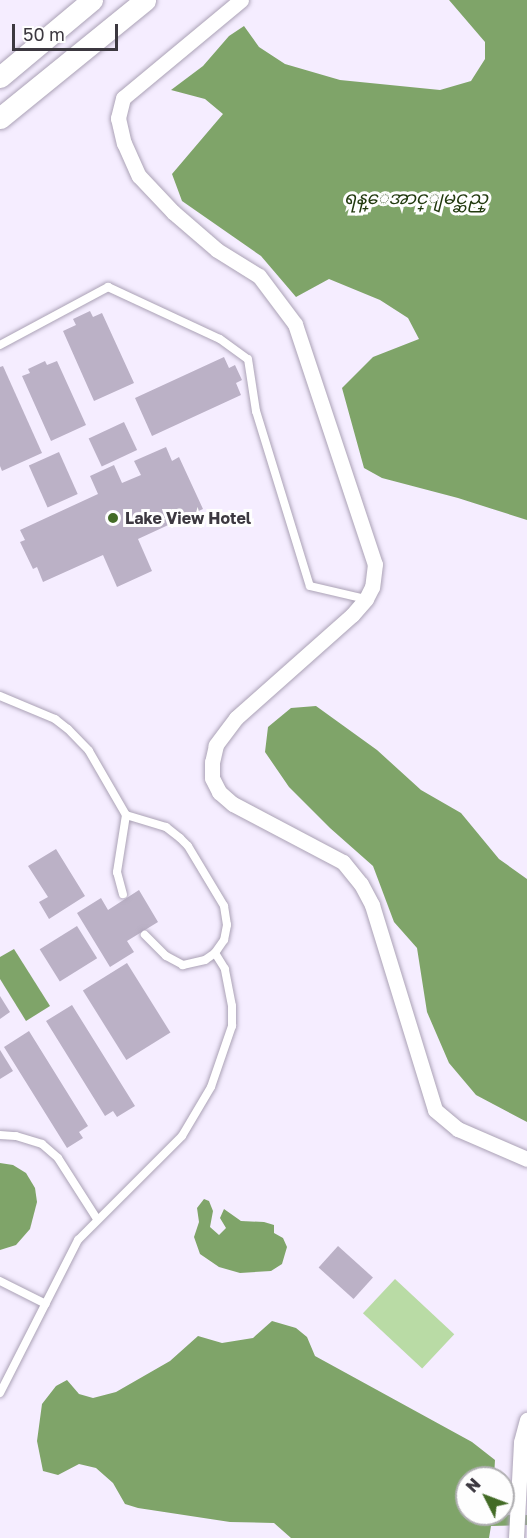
<!DOCTYPE html>
<meta charset="utf-8">
<style>
body{margin:0}
#map{position:relative;width:527px;height:1538px;overflow:hidden;background:#f5edff;font-family:"Golos Text","Noto Sans Myanmar",sans-serif}
div>[style]{position:absolute}
[style*='--x']{left:calc(var(--x)*1px);top:calc(var(--y)*1px);width:calc(var(--w)*1px);rotate:calc(var(--a)*1deg)}
.green>*{inset:0;background:#b9dba5;transform-origin:0 0}
.water>*{inset:0;background:#7fa469}
.building>*{inset:0;background:#bbb1c6;transform-origin:0 0}
.roads{filter:drop-shadow(0 0 2px #aba2b6) drop-shadow(0 0 2px #aba2b6)}
.lane>*{height:8px;margin:-4px;padding:0 4px;transform-origin:4px;border-radius:4px;background:#fff}
.street>*{height:15px;margin:-7.5px;padding:0 7.5px;transform-origin:7.5px;border-radius:7.5px;background:#fff}
.secondary>*{height:21px;margin:-10.5px;padding:0 10.5px;transform-origin:10.5px;border-radius:10.5px;background:#fff}
.dots>*{width:16px;height:16px;translate:-50% -50%;box-sizing:border-box;border:3px solid #fefefe;border-radius:50%}
span{translate:-50% -50%;white-space:nowrap;text-align:center;line-height:1.15;-webkit-text-stroke:6px #fefefe;paint-order:stroke}
.poi-label{font-size:16px;color:#3c3840;font-weight:700}
.left{translate:0 -50%;text-align:left}
.water-label{font-size:18px;color:#223a0f;font-style:italic}
.north{position:absolute;left:455px;top:1466px;width:60px;height:60px;box-sizing:border-box;background:#fefefe;border:2px solid #b0afb2;border-radius:50%;rotate:312deg;font-size:16px;font-weight:700;line-height:24px;text-align:center;color:#3c3840}
.north::after{content:'';display:block;margin:auto;width:21px;height:27px;background:#436b26;clip-path:polygon(50% 0,100% 100%,50% 72%,0 100%)}
.scale{position:absolute;left:12px;top:24px;width:106px;height:27px;box-sizing:border-box;border:3px solid #3c3840;border-top:0;padding-left:8px;font-size:18px;line-height:21px;white-space:nowrap;color:#3c3840;-webkit-text-stroke:4px #fefefe;paint-order:stroke}
</style>
<div id="map">
<div class="green">
<i style="left:395px;top:1279px;width:81px;height:47px;rotate:43deg"></i>
</div>
<div class="water">
<i style="clip-path:polygon(449px 0,527px 0,527px 520px,458px 498px,382px 478px,364px 468px,342px 388px,373px 357px,419px 339px,408px 318px,380px 300px,329px 279px,296px 297px,261px 256px,182px 201px,172px 174px,223px 114px,205px 99px,171px 90px,203px 66px,229px 36px,244px 26px,259px 47px,285px 64px,340px 80px,440px 90px,471px 81px,485px 59px,485px 42px)"></i>
<i style="clip-path:polygon(316px 706px,377px 750px,421px 790px,461px 813px,499px 859px,527px 879px,527px 1122px,476px 1095px,449px 1063px,427px 1012px,417px 948px,394px 922px,373px 866px,330px 828px,289px 787px,265px 752px,268px 727px,291px 708px)"></i>
<i style="clip-path:polygon(14px 949px,50px 1006px,26px 1021px,0 979px,0 957px)"></i>
<i style="clip-path:polygon(0 1163px,13px 1165px,26px 1173px,35px 1188px,37px 1202px,30px 1229px,16px 1245px,0 1250px)"></i>
<i style="clip-path:polygon(204px 1199px,209px 1201px,213px 1211px,210px 1227px,219px 1235px,226px 1228px,220px 1218px,224px 1209px,241px 1221px,264px 1222px,274px 1225px,274px 1233px,283px 1238px,287px 1247px,282px 1264px,271px 1271px,240px 1273px,219px 1267px,200px 1254px,194px 1237px,199px 1222px,197px 1208px)"></i>
<i style="clip-path:polygon(272px 1321px,296px 1328px,307px 1337px,315px 1356px,472px 1442px,495px 1460px,494px 1478px,467px 1478px,467px 1514px,527px 1515px,527px 1525px,491px 1526px,489px 1538px,291px 1538px,274px 1523px,230px 1522px,138px 1508px,125px 1504px,113px 1483px,96px 1468px,79px 1464px,58px 1475px,43px 1471px,37px 1441px,42px 1404px,56px 1386px,67px 1380px,79px 1394px,93px 1398px,116px 1392px,170px 1361px,198px 1336px,222px 1343px,253px 1338px)"></i>
</div>
<div class="building">
<i style="clip-path:polygon(90px 311px,93px 317px,102px 313px,134px 383px,94px 401px,63px 331px,76px 325px,73px 319px)"></i>
<i style="clip-path:polygon(224px 357px,229px 368px,235px 365px,242px 380px,236px 383px,241px 395px,152px 436px,135px 398px)"></i>
<i style="clip-path:polygon(45px 361px,47px 365px,57px 361px,86px 425px,51px 441px,22px 376px,30px 373px,28px 369px)"></i>
<i style="clip-path:polygon(3px 366px,42px 453px,2px 471px,0 466px,0 367px)"></i>
<i style="left:124px;top:422px;width:31px;height:39px;rotate:65deg"></i>
<i style="clip-path:polygon(166px 447px,172px 461px,179px 457px,203px 509px,138px 539px,152px 571px,117px 587px,103px 555px,43px 582px,37px 567px,33px 569px,20px 542px,25px 540px,20px 530px,98px 494px,90px 476px,114px 465px,122px 483px,141px 475px,134px 461px)"></i>
<i style="left:59px;top:452px;width:46px;height:33px;rotate:66deg"></i>
<i style="clip-path:polygon(56px 849px,85px 896px,49px 919px,39px 902px,48px 897px,28px 866px)"></i>
<i style="clip-path:polygon(139px 890px,158px 922px,127px 941px,134px 952px,110px 967px,77px 913px,101px 898px,108px 910px)"></i>
<i style="left:77px;top:926px;width:38px;height:44px;rotate:58deg"></i>
<i style="left:127px;top:963px;width:82px;height:52px;rotate:58deg"></i>
<i style="clip-path:polygon(0 996px,10px 1012px,0 1019px)"></i>
<i style="clip-path:polygon(72px 1005px,135px 1106px,117px 1117px,113px 1111px,105px 1116px,46px 1021px)"></i>
<i style="clip-path:polygon(29px 1031px,88px 1126px,79px 1132px,83px 1138px,67px 1148px,4px 1047px)"></i>
<i style="clip-path:polygon(0 1050px,13px 1071px,0 1079px)"></i>
<i style="left:338px;top:1246px;width:47px;height:29px;rotate:42deg"></i>
</div>
<div class="roads">
<div class="lane">
<i style="--x:0;--y:345;--w:123;--a:-28.2"></i>
<i style="--x:108;--y:287;--w:123;--a:24.9"></i>
<i style="--x:220;--y:339;--w:34;--a:36"></i>
<i style="--x:248;--y:359;--w:53;--a:81.3"></i>
<i style="--x:256;--y:411;--w:183;--a:72.9"></i>
<i style="--x:310;--y:586;--w:57;--a:13.1"></i>
<i style="--x:0;--y:696;--w:60;--a:22.7"></i>
<i style="--x:55;--y:719;--w:16;--a:38"></i>
<i style="--x:68;--y:729;--w:30;--a:46"></i>
<i style="--x:89;--y:751;--w:74;--a:60"></i>
<i style="--x:126;--y:815;--w:58;--a:99"></i>
<i style="--x:117;--y:872;--w:23;--a:75"></i>
<i style="--x:126;--y:815;--w:42;--a:16.7"></i>
<i style="--x:166;--y:827;--w:18;--a:38"></i>
<i style="--x:180;--y:838;--w:11;--a:45"></i>
<i style="--x:188;--y:846;--w:70;--a:59"></i>
<i style="--x:224;--y:906;--w:19;--a:81"></i>
<i style="--x:227;--y:925;--w:15;--a:101"></i>
<i style="--x:224;--y:940;--w:16;--a:125"></i>
<i style="--x:215;--y:953;--w:12;--a:145"></i>
<i style="--x:205;--y:960;--w:23;--a:167"></i>
<i style="--x:183;--y:965;--w:19;--a:-152"></i>
<i style="--x:166;--y:956;--w:30;--a:-135"></i>
<i style="--x:0;--y:1135;--w:16;--a:4"></i>
<i style="--x:16;--y:1136;--w:27;--a:17"></i>
<i style="--x:42;--y:1144;--w:21;--a:41"></i>
<i style="--x:58;--y:1158;--w:72;--a:57.4"></i>
<i style="--x:0;--y:1281;--w:51;--a:26.6"></i>
<i style="--x:0;--y:1393;--w:172;--a:-63"></i>
<i style="--x:78;--y:1240;--w:147;--a:-45"></i>
<i style="--x:182;--y:1136;--w:57;--a:-59.4"></i>
<i style="--x:211;--y:1087;--w:65;--a:-71"></i>
<i style="--x:232;--y:1026;--w:20;--a:-90"></i>
<i style="--x:232;--y:1006;--w:38;--a:-101"></i>
<i style="--x:225;--y:969;--w:19;--a:-122"></i>
</div>
<div class="street">
<i style="--x:241;--y:0;--w:153;--a:140.3"></i>
<i style="--x:123;--y:98;--w:21;--a:104"></i>
<i style="--x:118;--y:118;--w:26;--a:77"></i>
<i style="--x:124;--y:143;--w:36;--a:66"></i>
<i style="--x:139;--y:176;--w:50;--a:46.6"></i>
<i style="--x:173;--y:212;--w:58;--a:40.8"></i>
<i style="--x:217;--y:250;--w:49;--a:31.8"></i>
<i style="--x:259;--y:276;--w:60;--a:53.1"></i>
<i style="--x:295;--y:324;--w:253;--a:71.6"></i>
<i style="--x:375;--y:564;--w:23;--a:97"></i>
<i style="--x:372;--y:587;--w:13;--a:117"></i>
<i style="--x:366;--y:599;--w:21;--a:131"></i>
<i style="--x:352;--y:615;--w:155;--a:138.4"></i>
<i style="--x:236;--y:718;--w:34;--a:127"></i>
<i style="--x:216;--y:745;--w:17;--a:103"></i>
<i style="--x:212;--y:762;--w:16;--a:90"></i>
<i style="--x:212;--y:778;--w:16;--a:63"></i>
<i style="--x:219;--y:792;--w:18;--a:41"></i>
<i style="--x:233;--y:804;--w:124;--a:27.8"></i>
<i style="--x:343;--y:862;--w:28;--a:51"></i>
<i style="--x:361;--y:884;--w:24;--a:62"></i>
<i style="--x:372;--y:905;--w:214;--a:72.9"></i>
<i style="--x:435;--y:1110;--w:30;--a:40"></i>
<i style="--x:458;--y:1129;--w:75;--a:23.5"></i>
<i style="--x:516;--y:1538;--w:96;--a:-87"></i>
<i style="--x:521;--y:1442;--w:23;--a:-75"></i>
</div>
<div class="secondary">
<i style="--x:0;--y:77;--w:120;--a:-39.9"></i>
<i style="--x:0;--y:118;--w:187;--a:-39.1"></i>
</div>
</div>
<div class="dots">
<i style="left:113px;top:518px;background:#436b26"></i>
</div>
<div class="poi-label">
<span class="left" style="left:125px;top:518px">Lake View Hotel</span>
</div>
<div class="water-label">
<span style="left:416px;top:197px">ရန္ေအာင္ျမင္ဆည္</span>
</div>
<div class="north">N</div>
<div class="scale">50 m</div>
</div>
